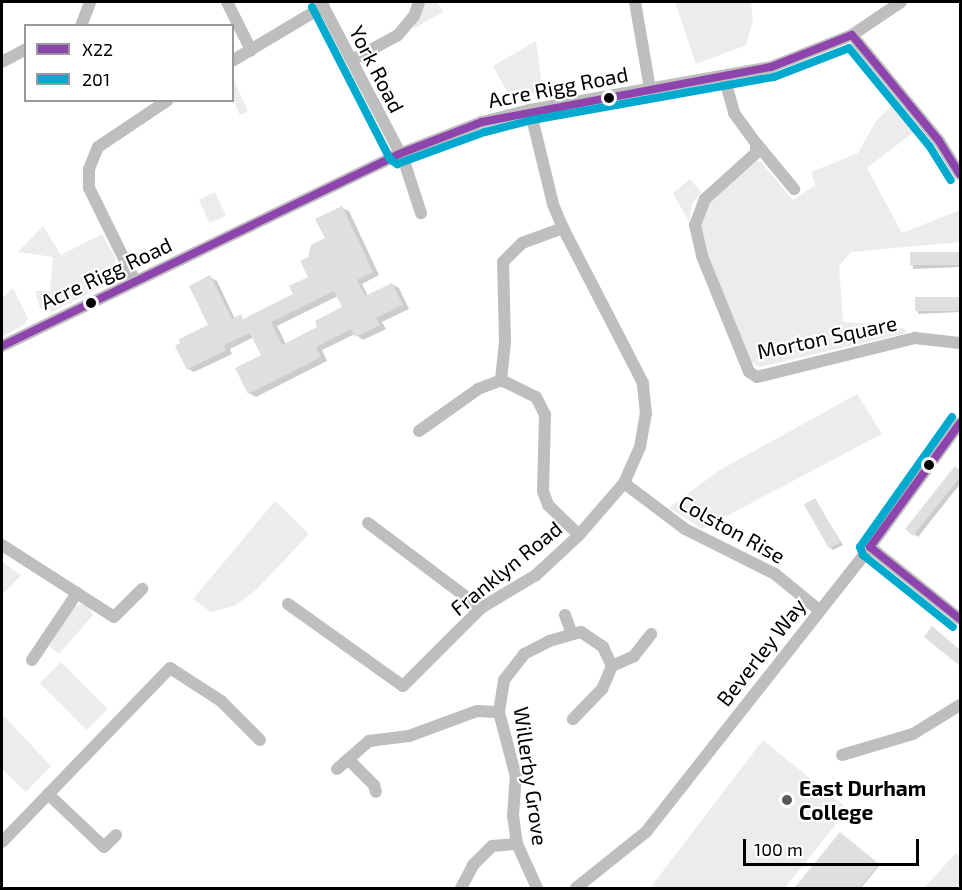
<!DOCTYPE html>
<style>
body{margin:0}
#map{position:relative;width:962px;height:890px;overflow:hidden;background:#fff;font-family:"Exo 2",sans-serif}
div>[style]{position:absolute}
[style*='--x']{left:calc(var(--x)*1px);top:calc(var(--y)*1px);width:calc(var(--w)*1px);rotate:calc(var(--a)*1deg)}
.green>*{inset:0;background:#ececec;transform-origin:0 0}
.shadow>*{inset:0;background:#0003}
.building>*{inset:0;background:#dfdfdf;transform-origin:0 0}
.street>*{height:12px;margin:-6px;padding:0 6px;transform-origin:6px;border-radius:6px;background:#bebebe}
.bus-1>*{height:8px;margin:-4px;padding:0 4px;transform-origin:4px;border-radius:4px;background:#8e44ad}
.bus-2>*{height:8px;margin:-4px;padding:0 4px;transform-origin:4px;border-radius:4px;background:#00a9ce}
.dots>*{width:16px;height:16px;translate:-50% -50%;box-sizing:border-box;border:3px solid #fff;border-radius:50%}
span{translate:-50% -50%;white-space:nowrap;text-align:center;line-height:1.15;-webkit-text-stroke:4.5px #fff;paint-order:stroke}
.street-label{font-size:21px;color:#000}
.poi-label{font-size:21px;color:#000;font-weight:700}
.left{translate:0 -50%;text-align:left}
.frame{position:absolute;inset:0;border:3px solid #000;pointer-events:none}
.legend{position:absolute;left:24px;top:24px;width:210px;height:78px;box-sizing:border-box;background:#fff;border:2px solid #999;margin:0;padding:8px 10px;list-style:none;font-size:18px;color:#000}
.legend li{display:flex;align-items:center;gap:12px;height:30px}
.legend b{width:30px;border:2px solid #999}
.scale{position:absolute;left:743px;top:839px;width:176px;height:27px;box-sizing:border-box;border:3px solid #000;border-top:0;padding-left:8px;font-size:18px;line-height:21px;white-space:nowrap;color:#000;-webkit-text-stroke:4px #fff;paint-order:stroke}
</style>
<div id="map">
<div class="green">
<i style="clip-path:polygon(425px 2px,437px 2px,443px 12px,413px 29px)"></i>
<i style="clip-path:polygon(675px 2px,751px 2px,753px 21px,746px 45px,696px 64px)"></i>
<i style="clip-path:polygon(536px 41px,543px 92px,511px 99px,493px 66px)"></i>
<i style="clip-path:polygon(233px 79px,248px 111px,240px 115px,233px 100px)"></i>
<i style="clip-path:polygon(893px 104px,915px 131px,867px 168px,902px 233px,960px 210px,960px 242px,851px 252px,839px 266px,843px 322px,879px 324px,905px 329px,906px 333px,759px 367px,751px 362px,702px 245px,701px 220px,708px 200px,753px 160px,761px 162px,793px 200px,815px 185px,811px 172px,858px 153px,876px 121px)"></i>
<i style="clip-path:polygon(690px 179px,701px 192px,692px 204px,689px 222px,673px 193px)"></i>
<i style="left:215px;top:192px;width:26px;height:18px;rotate:65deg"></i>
<i style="clip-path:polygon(43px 226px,61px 255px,102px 234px,116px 259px,109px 283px,52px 312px,40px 308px,35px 291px,50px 291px,53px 257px,18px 252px)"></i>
<i style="clip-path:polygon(13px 288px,28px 318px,25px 324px,2px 337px,2px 299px)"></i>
<i style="clip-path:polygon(857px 394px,882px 434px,702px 529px,669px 508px,718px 471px)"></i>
<i style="clip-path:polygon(275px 501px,309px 534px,256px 590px,236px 605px,211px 612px,193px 599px)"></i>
<i style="clip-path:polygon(2px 562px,21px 575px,2px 595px)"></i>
<i style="clip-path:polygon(81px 604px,88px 606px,93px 615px,59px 654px,49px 646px,74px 607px)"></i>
<i style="left:61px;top:662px;width:66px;height:30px;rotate:45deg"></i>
<i style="clip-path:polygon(2px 714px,51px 766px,26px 792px,2px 769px)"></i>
<i style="clip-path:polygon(763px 740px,848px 809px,785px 888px,650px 888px)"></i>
<i style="clip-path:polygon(956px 853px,960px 857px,960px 888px,924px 888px)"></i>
</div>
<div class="shadow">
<i style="clip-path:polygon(evenodd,342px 208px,349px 211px,379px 275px,362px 284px,368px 296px,392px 284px,399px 288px,409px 309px,382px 322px,386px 329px,363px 340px,355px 334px,322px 350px,327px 361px,256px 397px,249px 393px,263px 356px,254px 337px,230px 349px,232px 354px,194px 372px,188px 369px,210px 325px,210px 277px,217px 281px,235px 319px,247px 319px,295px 295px,310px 277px,310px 258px,327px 239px,342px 208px,338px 296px,344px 308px,319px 328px,286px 344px,277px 326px,338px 296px)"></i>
<i style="clip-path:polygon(960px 254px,960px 267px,913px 269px,912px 259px)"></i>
<i style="clip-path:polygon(960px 299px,960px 312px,918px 314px,917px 303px)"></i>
<i style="clip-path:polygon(955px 468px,960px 471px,960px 484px,918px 537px,914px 534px)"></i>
<i style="clip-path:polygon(815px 500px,843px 545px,833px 550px,829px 547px)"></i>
<i style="clip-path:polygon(841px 834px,879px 866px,861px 888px,796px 888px)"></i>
</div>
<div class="building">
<i style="clip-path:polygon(evenodd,342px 206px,373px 272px,357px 280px,365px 296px,392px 283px,403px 305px,376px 318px,380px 325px,355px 337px,351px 329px,316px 347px,321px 357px,248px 394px,235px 368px,261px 355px,250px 333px,224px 345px,226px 350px,187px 370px,175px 346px,180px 343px,179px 339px,208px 325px,189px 286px,210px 275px,232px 319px,241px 314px,243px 319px,293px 294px,289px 286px,308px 277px,300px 261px,308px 257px,311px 245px,325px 238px,315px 219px,342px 206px,334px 291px,342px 307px,315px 321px,317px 327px,282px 345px,271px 322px,334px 291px)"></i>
<i style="left:960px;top:252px;width:13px;height:50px;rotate:90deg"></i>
<i style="left:960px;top:297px;width:14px;height:45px;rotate:90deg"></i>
<i style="clip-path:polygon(955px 466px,960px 470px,960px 477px,913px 536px,905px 529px)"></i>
<i style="left:815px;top:498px;width:51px;height:13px;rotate:60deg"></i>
<i style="clip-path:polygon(932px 626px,960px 650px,960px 666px,924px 637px)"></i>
<i style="clip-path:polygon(840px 832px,879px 864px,859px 888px,794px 888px)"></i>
</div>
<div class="street">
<i style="--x:227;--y:2;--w:54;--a:63.4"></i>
<i style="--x:321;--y:2;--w:179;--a:62.4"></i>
<i style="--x:404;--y:161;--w:55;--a:71.9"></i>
<i style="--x:635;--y:2;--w:88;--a:80.2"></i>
<i style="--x:81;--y:26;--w:26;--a:-69"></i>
<i style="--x:852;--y:35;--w:137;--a:50.6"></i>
<i style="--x:939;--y:141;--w:39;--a:58"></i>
<i style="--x:352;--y:60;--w:52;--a:-28.5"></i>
<i style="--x:398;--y:35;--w:25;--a:-50"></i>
<i style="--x:414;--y:16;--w:15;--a:-70"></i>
<i style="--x:232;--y:61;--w:107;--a:-30.9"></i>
<i style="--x:2;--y:62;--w:27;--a:-28"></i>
<i style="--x:724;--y:77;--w:37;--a:74"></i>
<i style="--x:734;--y:113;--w:37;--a:54"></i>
<i style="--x:756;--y:143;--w:10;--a:90"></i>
<i style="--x:756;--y:153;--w:69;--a:138"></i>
<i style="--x:705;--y:199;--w:28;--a:111"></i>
<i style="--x:695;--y:225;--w:32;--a:77"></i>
<i style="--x:702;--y:256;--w:125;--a:67.9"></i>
<i style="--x:749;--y:372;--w:9;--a:32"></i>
<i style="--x:757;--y:377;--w:163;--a:-13.9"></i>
<i style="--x:915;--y:338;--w:45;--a:6.3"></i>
<i style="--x:756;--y:143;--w:60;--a:50.4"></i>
<i style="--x:135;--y:281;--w:104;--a:-116.3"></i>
<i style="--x:89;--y:188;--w:19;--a:-90"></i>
<i style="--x:89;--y:169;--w:24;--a:-68"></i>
<i style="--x:98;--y:147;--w:84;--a:-33.9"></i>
<i style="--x:2;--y:346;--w:441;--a:-25.8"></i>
<i style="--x:399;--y:154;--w:89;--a:-21.1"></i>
<i style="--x:482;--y:122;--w:49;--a:-14"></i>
<i style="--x:530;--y:110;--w:245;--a:-10.1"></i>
<i style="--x:771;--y:67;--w:87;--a:-21.6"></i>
<i style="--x:852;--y:35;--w:59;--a:-34"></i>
<i style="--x:501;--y:380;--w:38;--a:-84"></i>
<i style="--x:505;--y:342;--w:80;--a:-91.4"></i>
<i style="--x:503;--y:262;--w:27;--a:-45"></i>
<i style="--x:522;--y:243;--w:44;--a:-20.1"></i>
<i style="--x:419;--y:431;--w:72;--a:-35.4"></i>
<i style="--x:478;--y:389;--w:25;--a:-21"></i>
<i style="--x:501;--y:380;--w:39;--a:26"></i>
<i style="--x:536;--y:397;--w:20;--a:63"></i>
<i style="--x:545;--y:415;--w:76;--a:91.5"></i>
<i style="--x:543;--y:491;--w:15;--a:70"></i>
<i style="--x:548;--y:505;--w:43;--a:44.1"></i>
<i style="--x:624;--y:483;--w:76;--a:37"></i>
<i style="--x:685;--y:529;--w:101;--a:26.6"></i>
<i style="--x:775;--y:574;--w:57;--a:39.3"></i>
<i style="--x:368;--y:523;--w:141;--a:37"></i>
<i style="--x:2;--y:545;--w:133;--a:32.7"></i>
<i style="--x:114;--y:617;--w:40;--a:-45"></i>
<i style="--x:870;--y:547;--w:115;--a:38.7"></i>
<i style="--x:288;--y:604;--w:141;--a:35.5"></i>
<i style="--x:403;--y:686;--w:110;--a:-45"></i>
<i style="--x:481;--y:608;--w:64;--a:-31"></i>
<i style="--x:536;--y:575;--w:59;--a:-42.9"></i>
<i style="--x:579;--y:535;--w:69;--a:-49.1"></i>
<i style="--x:624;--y:483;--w:39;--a:-66"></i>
<i style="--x:640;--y:447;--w:34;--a:-80"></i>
<i style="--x:646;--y:414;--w:31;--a:-96"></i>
<i style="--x:643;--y:383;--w:174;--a:-117.3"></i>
<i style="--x:563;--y:228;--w:26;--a:-113"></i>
<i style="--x:553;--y:204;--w:97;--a:-103.7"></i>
<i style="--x:565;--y:615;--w:20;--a:70"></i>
<i style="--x:32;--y:660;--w:81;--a:-56.1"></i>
<i style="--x:612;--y:666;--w:24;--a:-24"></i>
<i style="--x:634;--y:656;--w:28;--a:-52"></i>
<i style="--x:842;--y:755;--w:74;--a:-16.5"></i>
<i style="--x:913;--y:734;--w:55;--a:-31.7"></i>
<i style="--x:348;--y:759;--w:37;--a:45"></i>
<i style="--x:374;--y:785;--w:7;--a:74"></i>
<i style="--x:337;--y:769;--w:43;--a:-41.2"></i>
<i style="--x:369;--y:741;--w:40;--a:-7.1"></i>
<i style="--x:409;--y:736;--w:72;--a:-20.2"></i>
<i style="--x:477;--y:711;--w:22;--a:3"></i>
<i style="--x:48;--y:794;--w:77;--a:43.4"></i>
<i style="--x:104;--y:847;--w:17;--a:-45"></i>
<i style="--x:2;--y:842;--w:242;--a:-46"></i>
<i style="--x:170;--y:668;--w:61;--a:32.9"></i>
<i style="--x:221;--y:701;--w:55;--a:45"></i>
<i style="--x:461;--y:888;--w:26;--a:-62"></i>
<i style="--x:473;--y:865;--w:27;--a:-45"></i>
<i style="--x:492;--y:846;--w:25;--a:-5"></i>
<i style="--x:537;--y:888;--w:48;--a:-114.4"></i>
<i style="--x:517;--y:844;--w:28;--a:-98"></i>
<i style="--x:513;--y:816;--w:39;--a:-86"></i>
<i style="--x:516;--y:777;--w:67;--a:-104.7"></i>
<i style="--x:499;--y:712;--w:32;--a:-81"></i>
<i style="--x:504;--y:680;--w:33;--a:-52"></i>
<i style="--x:524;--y:654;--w:28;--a:-27"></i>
<i style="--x:549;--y:641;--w:33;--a:-16"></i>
<i style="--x:581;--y:632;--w:27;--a:34"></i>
<i style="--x:603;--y:647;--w:21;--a:65"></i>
<i style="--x:612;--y:666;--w:25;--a:113"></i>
<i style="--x:602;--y:689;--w:42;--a:134"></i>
<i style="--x:576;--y:888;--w:90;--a:-38.7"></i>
<i style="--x:646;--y:832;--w:362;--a:-51.8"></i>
<i style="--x:870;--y:547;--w:153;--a:-54"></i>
</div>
<div class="bus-1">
<i style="--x:852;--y:35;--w:137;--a:50.6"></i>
<i style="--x:939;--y:141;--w:39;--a:58"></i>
<i style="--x:2;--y:346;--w:441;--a:-25.8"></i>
<i style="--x:399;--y:154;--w:89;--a:-21.1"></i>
<i style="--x:482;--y:122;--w:294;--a:-10.8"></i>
<i style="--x:771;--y:67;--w:87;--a:-21.6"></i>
<i style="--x:870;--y:547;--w:153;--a:-54"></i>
<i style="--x:870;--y:547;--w:115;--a:38.7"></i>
</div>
<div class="bus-2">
<i style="--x:312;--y:7;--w:171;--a:62.8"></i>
<i style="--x:390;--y:159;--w:9;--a:36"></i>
<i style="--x:397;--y:164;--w:94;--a:-20"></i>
<i style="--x:485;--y:132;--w:49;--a:-14.3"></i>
<i style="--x:532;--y:120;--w:246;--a:-10.1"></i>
<i style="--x:774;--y:77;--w:80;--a:-21.1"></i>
<i style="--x:849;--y:48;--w:128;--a:50.7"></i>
<i style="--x:930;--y:147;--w:39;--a:58"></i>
<i style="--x:952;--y:417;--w:159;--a:125.3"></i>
<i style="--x:860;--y:547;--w:9;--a:69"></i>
<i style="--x:863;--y:555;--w:115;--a:38.7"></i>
</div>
<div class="dots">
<i style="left:609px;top:98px;background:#000"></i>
<i style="left:91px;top:303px;background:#000"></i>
<i style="left:929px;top:465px;background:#000"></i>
<i style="left:787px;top:800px;background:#595959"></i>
</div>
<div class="street-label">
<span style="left:377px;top:69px;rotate:63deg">York Road</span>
<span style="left:558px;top:87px;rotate:-11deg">Acre Rigg Road</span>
<span style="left:106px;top:273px;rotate:-25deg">Acre Rigg Road</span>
<span style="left:827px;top:337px;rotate:-12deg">Morton Square</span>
<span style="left:732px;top:529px;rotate:29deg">Colston Rise</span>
<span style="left:506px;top:568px;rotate:-39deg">Franklyn Road</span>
<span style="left:761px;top:652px;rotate:-52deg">Beverley Way</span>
<span style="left:531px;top:776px;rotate:82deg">Willerby Grove</span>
</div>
<div class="poi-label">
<span class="left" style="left:799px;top:800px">East Durham<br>College</span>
</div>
<div class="frame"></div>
<ul class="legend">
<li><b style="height:8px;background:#8e44ad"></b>X22</li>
<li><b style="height:8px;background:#00a9ce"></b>201</li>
</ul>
<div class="scale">100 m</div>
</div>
